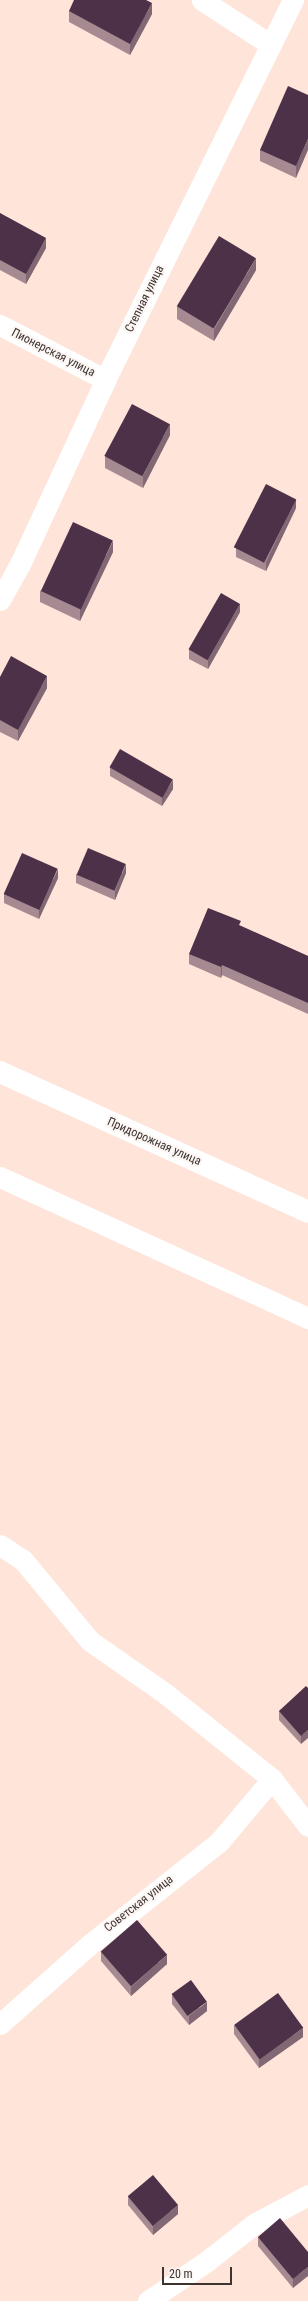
<!DOCTYPE html>
<meta charset="utf-8">
<style>
body{margin:0}
#map{position:relative;width:308px;height:2301px;overflow:hidden;background:#fee4d9;font-family:"Roboto Condensed",sans-serif}
div>[style]{position:absolute}
[style*='--x']{left:calc(var(--x)*1px);top:calc(var(--y)*1px);width:calc(var(--w)*1px);rotate:calc(var(--a)*1deg)}
.minor>*{height:21px;margin:-10.5px;padding:0 10.5px;transform-origin:10.5px;border-radius:10.5px;background:#fff}
.tertiary>*{height:22px;margin:-11px;padding:0 11px;transform-origin:11px;border-radius:11px;background:#fff}
.wall>*{inset:0;background:#a68a91}
.shaded-wall>*{inset:0;background:#826774}
.building>*{inset:0;background:#4d3149;transform-origin:0 0}
span{translate:-50% -50%;white-space:nowrap;text-align:center;line-height:1.15;-webkit-text-stroke:4px #fcf6f4;paint-order:stroke}
.street-label{font-size:12px;color:#3d332f}
.scale{position:absolute;left:162px;top:2267px;width:70px;height:18px;box-sizing:border-box;border:2px solid #3d332f;border-top:0;padding-left:5px;font-size:12px;line-height:14px;white-space:nowrap;color:#3d332f;-webkit-text-stroke:3px #fcf6f4;paint-order:stroke}
</style>
<div id="map">
<div class="minor">
<i style="--x:202;--y:0;--w:82;--a:33.1"></i>
<i style="--x:0;--y:325;--w:119;--a:27.4"></i>
<i style="--x:0;--y:600;--w:41;--a:-60.9"></i>
<i style="--x:20;--y:564;--w:214;--a:-65.1"></i>
<i style="--x:110;--y:370;--w:413;--a:-63.7"></i>
<i style="--x:0;--y:1177;--w:339;--a:24.6"></i>
<i style="--x:0;--y:1545;--w:27;--a:33"></i>
<i style="--x:23;--y:1560;--w:105;--a:50.4"></i>
<i style="--x:90;--y:1641;--w:93;--a:34.9"></i>
<i style="--x:166;--y:1694;--w:136;--a:38.7"></i>
<i style="--x:272;--y:1779;--w:59;--a:52.5"></i>
<i style="--x:0;--y:2024;--w:119;--a:-41.6"></i>
<i style="--x:89;--y:1945;--w:166;--a:-38.4"></i>
<i style="--x:219;--y:1842;--w:82;--a:-49.9"></i>
<i style="--x:148;--y:2301;--w:71;--a:-34.1"></i>
<i style="--x:207;--y:2261;--w:60;--a:-38.2"></i>
<i style="--x:254;--y:2224;--w:61;--a:-28.2"></i>
</div>
<div class="tertiary">
<i style="--x:0;--y:1072;--w:338;--a:24.4"></i>
</div>
<div class="wall">
<i style="clip-path:polygon(69px 11px,152px 14px,130px 55px,69px 22px)"></i>
<i style="clip-path:polygon(308px 95px,296px 178px,260px 161px,260px 150px)"></i>
<i style="clip-path:polygon(0 213px,46px 248px,26px 284px,0 270px)"></i>
<i style="clip-path:polygon(256px 270px,214px 341px,177px 319px,177px 307px)"></i>
<i style="clip-path:polygon(170px 435px,143px 488px,105px 468px,105px 457px)"></i>
<i style="clip-path:polygon(296px 508px,266px 571px,236px 557px,236px 548px)"></i>
<i style="clip-path:polygon(113px 552px,80px 621px,40px 602px,40px 591px)"></i>
<i style="clip-path:polygon(240px 612px,208px 669px,189px 659px,189px 650px)"></i>
<i style="clip-path:polygon(0 677px,47px 688px,18px 741px,0 732px)"></i>
<i style="clip-path:polygon(110px 767px,173px 789px,162px 806px,110px 776px)"></i>
<i style="clip-path:polygon(126px 873px,115px 900px,76px 883px,76px 874px)"></i>
<i style="clip-path:polygon(58px 878px,39px 919px,4px 903px,4px 894px)"></i>
<i style="clip-path:polygon(241px 926px,308px 956px,308px 1014px,222px 975px,221px 978px,189px 964px,189px 954px)"></i>
<i style="clip-path:polygon(308px 1688px,301px 1744px,279px 1720px,279px 1711px)"></i>
<i style="clip-path:polygon(101px 1952px,167px 1964px,131px 1996px,101px 1961px)"></i>
<i style="clip-path:polygon(172px 1995px,207px 2011px,189px 2025px,172px 2004px)"></i>
<i style="clip-path:polygon(234px 2025px,303px 2037px,259px 2068px,234px 2034px)"></i>
<i style="clip-path:polygon(128px 2197px,178px 2214px,153px 2235px,128px 2205px)"></i>
<i style="clip-path:polygon(258px 2237px,308px 2252px,293px 2288px,258px 2246px)"></i>
</div>
<div class="shaded-wall">
<i style="clip-path:polygon(152px 3px,152px 14px,130px 55px,130px 44px)"></i>
<i style="clip-path:polygon(308px 139px,308px 150px,296px 178px,296px 166px)"></i>
<i style="clip-path:polygon(46px 238px,46px 248px,26px 284px,26px 274px)"></i>
<i style="clip-path:polygon(256px 258px,256px 270px,214px 341px,214px 330px)"></i>
<i style="clip-path:polygon(170px 424px,170px 435px,143px 488px,143px 476px)"></i>
<i style="clip-path:polygon(296px 499px,296px 508px,266px 571px,266px 562px)"></i>
<i style="clip-path:polygon(113px 541px,113px 552px,80px 621px,80px 610px)"></i>
<i style="clip-path:polygon(240px 604px,240px 612px,208px 669px,208px 660px)"></i>
<i style="clip-path:polygon(47px 676px,47px 688px,18px 741px,18px 730px)"></i>
<i style="clip-path:polygon(173px 780px,173px 789px,162px 806px,162px 797px)"></i>
<i style="clip-path:polygon(126px 864px,126px 873px,115px 900px,115px 891px)"></i>
<i style="clip-path:polygon(58px 869px,58px 878px,39px 919px,39px 910px)"></i>
<i style="clip-path:polygon(222px 965px,222px 975px,221px 978px,221px 967px)"></i>
<i style="clip-path:polygon(308px 1730px,308px 1738px,301px 1744px,301px 1736px)"></i>
<i style="clip-path:polygon(167px 1955px,167px 1964px,131px 1996px,131px 1987px)"></i>
<i style="clip-path:polygon(207px 2002px,207px 2011px,189px 2025px,189px 2016px)"></i>
<i style="clip-path:polygon(303px 2028px,303px 2037px,259px 2068px,259px 2060px)"></i>
<i style="clip-path:polygon(178px 2205px,178px 2214px,153px 2235px,153px 2226px)"></i>
<i style="clip-path:polygon(308px 2267px,308px 2276px,293px 2288px,293px 2279px)"></i>
</div>
<div class="building">
<i style="clip-path:polygon(74px 0,146px 0,152px 3px,130px 44px,69px 11px)"></i>
<i style="clip-path:polygon(288px 86px,308px 95px,308px 139px,296px 166px,260px 150px)"></i>
<i style="clip-path:polygon(0 213px,46px 238px,26px 274px,0 260px)"></i>
<i style="left:219px;top:236px;width:43px;height:82px;rotate:31deg"></i>
<i style="left:132px;top:404px;width:43px;height:59px;rotate:28deg"></i>
<i style="left:266px;top:484px;width:34px;height:71px;rotate:27deg"></i>
<i style="left:73px;top:522px;width:44px;height:76px;rotate:25deg"></i>
<i style="left:221px;top:593px;width:22px;height:65px;rotate:30deg"></i>
<i style="clip-path:polygon(11px 656px,47px 676px,18px 730px,0 720px,0 677px)"></i>
<i style="left:120px;top:749px;width:61px;height:21px;rotate:30deg"></i>
<i style="left:88px;top:848px;width:41px;height:29px;rotate:23deg"></i>
<i style="left:22px;top:853px;width:39px;height:45px;rotate:24deg"></i>
<i style="clip-path:polygon(208px 908px,241px 921px,239px 925px,308px 956px,308px 1003px,222px 965px,221px 967px,189px 954px)"></i>
<i style="clip-path:polygon(306px 1686px,308px 1688px,308px 1730px,301px 1736px,279px 1711px)"></i>
<i style="left:137px;top:1920px;width:46px;height:48px;rotate:49deg"></i>
<i style="left:191px;top:1980px;width:27px;height:24px;rotate:54deg"></i>
<i style="left:278px;top:1993px;width:43px;height:54px;rotate:54deg"></i>
<i style="left:153px;top:2175px;width:39px;height:33px;rotate:50deg"></i>
<i style="clip-path:polygon(280px 2218px,308px 2252px,308px 2267px,293px 2279px,258px 2237px)"></i>
</div>
<div class="street-label">
<span style="left:145px;top:299px;rotate:-64deg">Степная улица</span>
<span style="left:53px;top:353px;rotate:27deg">Пионерская улица</span>
<span style="left:154px;top:1142px;rotate:24deg">Придорожная улица</span>
<span style="left:139px;top:1904px;rotate:-38deg">Советская улица</span>
</div>
<div class="scale">20 m</div>
</div>
